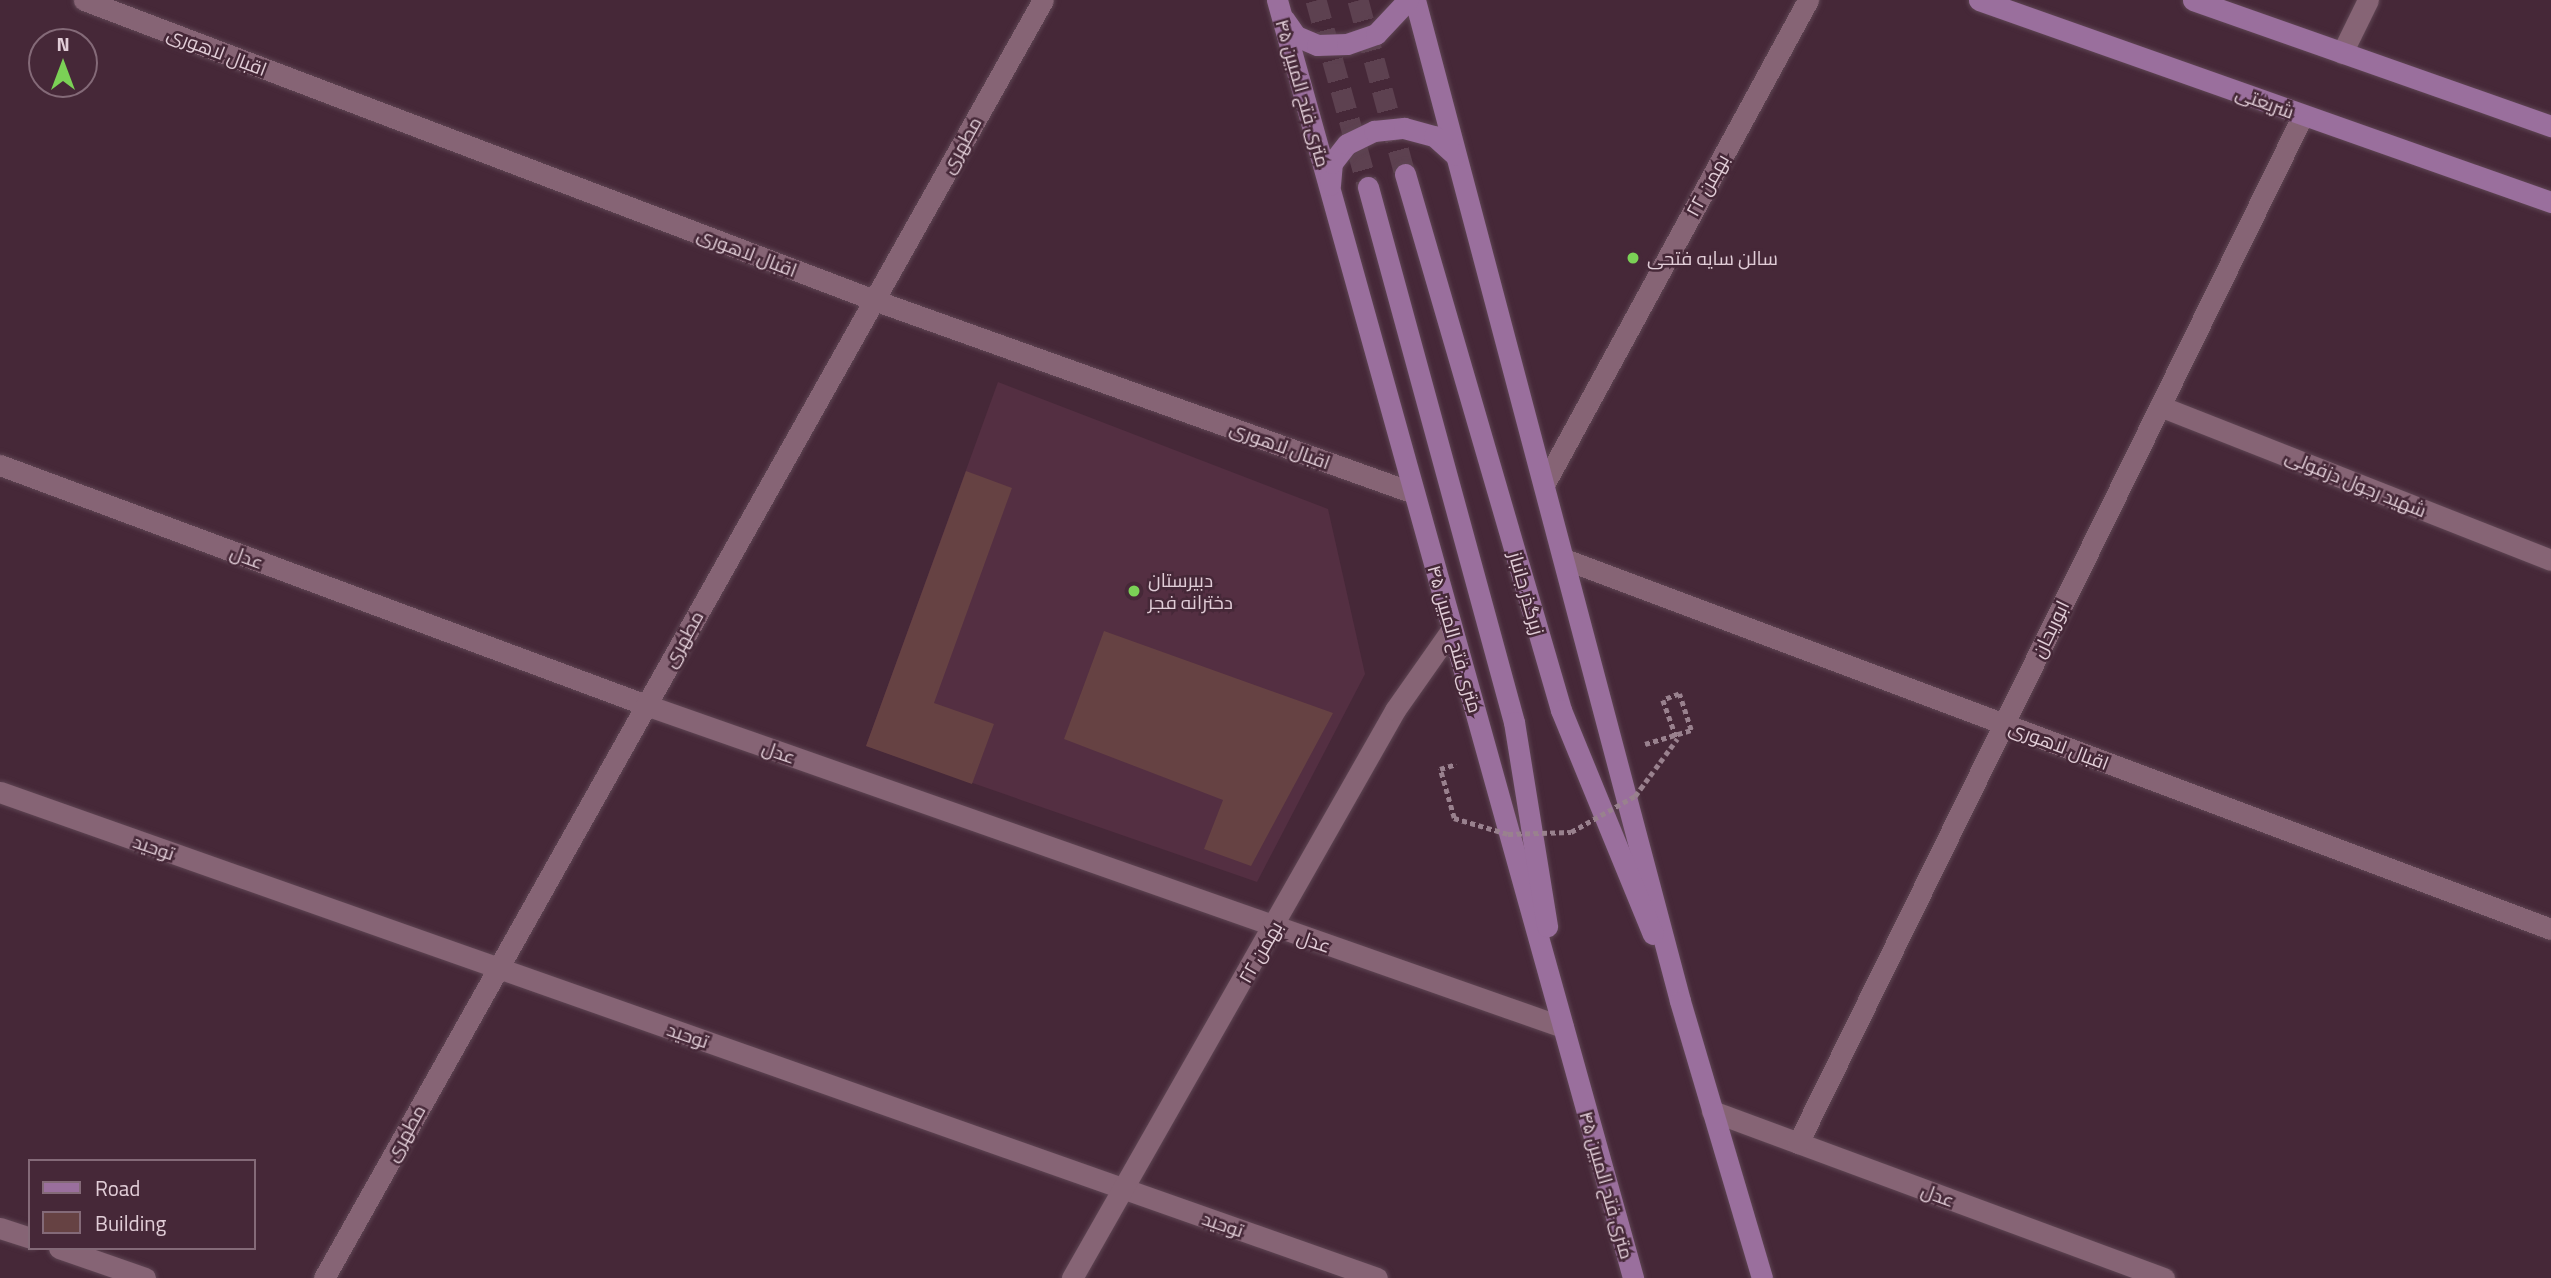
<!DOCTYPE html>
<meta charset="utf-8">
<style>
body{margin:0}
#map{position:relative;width:2551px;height:1278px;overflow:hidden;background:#462838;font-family:"Titillium Web",Cairo,sans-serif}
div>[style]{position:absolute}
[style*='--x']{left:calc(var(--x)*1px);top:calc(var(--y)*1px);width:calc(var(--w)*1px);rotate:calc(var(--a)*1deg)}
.built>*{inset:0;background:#542f42}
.building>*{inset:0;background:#664243}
.major-tunnel>*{height:21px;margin-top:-10.5px;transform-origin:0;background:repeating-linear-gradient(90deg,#5d4150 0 21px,transparent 0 31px)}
.path>*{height:4.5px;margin-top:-2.25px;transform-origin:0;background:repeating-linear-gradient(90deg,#99818e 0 5px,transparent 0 8.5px)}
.roads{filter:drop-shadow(0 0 2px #5e4553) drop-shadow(0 0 2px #5e4553)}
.minor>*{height:21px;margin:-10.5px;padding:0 10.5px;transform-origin:10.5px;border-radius:10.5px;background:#866475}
.major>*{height:21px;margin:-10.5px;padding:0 10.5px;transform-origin:10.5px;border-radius:10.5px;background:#9a6f9d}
.path-bridge>*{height:4.5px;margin-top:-2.25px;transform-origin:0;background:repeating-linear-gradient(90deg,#99818e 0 5px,transparent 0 8.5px)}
.dots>*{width:19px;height:19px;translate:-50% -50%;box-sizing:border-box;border:4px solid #462838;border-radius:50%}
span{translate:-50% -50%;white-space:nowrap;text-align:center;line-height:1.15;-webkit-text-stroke:5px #462838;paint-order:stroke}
.street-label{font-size:19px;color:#e1cdd7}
.poi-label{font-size:19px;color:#e1cdd7}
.left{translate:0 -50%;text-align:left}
.legend{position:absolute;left:28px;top:1159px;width:228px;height:91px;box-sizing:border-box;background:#462838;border:2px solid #846a78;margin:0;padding:9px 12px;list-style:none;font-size:21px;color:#e1cdd7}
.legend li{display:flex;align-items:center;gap:14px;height:35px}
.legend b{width:35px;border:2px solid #846a78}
.north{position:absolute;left:28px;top:28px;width:70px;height:70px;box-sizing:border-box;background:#462838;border:2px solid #846a78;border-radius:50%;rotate:0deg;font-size:19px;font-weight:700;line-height:28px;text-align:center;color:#e1cdd7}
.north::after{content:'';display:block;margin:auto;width:24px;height:32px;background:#7bd156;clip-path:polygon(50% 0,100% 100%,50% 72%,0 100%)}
</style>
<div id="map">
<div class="built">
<i style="clip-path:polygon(998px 382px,1328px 509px,1365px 674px,1257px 882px,866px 746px)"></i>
</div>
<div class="building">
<i style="clip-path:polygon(966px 471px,1012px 488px,934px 703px,994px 724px,972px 784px,866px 746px)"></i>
<i style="clip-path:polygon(1104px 631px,1333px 713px,1251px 866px,1204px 849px,1223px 800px,1064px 739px)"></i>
</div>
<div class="major-tunnel">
<i style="--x:1316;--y:0;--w:194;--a:74.5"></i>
<i style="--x:1358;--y:0;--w:180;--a:74.9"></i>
</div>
<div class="path">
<i style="--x:1645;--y:744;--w:48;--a:-16.9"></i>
<i style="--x:1691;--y:730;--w:38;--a:-108"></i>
<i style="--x:1679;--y:694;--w:17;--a:159"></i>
<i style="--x:1663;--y:700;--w:41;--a:70.3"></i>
<i style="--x:1454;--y:818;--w:51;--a:-105.9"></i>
<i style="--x:1440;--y:769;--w:17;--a:-17"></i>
</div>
<div class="roads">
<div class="minor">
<i style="--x:84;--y:0;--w:845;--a:20.79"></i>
<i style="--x:874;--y:300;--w:573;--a:19.67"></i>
<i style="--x:2342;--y:53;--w:59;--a:-63.9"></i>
<i style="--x:2160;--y:406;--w:420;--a:21.5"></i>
<i style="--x:0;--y:465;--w:689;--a:20.38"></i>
<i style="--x:646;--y:705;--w:972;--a:19.35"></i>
<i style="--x:1546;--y:481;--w:548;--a:-61.42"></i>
<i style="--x:1567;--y:560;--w:1051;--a:20.56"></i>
<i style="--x:0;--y:792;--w:1460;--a:19.44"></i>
<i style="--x:1712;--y:1111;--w:482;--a:20.3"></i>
<i style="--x:1798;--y:1143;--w:1145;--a:-63.84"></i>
<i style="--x:0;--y:1228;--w:32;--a:18"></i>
<i style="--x:59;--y:1248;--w:91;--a:19.2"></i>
<i style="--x:324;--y:1278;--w:1466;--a:-60.64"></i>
<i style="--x:1072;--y:1278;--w:653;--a:-60.37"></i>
<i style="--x:1395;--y:710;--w:99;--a:-54.9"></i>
</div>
<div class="major">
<i style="--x:1277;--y:0;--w:1327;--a:74.43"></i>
<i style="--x:1415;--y:0;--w:1035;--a:75.17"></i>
<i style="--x:1680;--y:1001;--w:289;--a:73.5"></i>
<i style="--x:1979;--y:0;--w:607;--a:19.45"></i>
<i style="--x:2193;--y:0;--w:380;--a:19.4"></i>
<i style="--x:1284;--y:19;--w:21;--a:55"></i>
<i style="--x:1296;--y:36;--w:23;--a:23"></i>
<i style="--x:1317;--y:45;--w:30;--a:-2"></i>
<i style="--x:1347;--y:44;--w:31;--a:-19"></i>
<i style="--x:1376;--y:34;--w:47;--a:-46.7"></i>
<i style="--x:1405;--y:174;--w:558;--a:73.77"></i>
<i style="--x:1561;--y:710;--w:242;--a:67.7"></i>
<i style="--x:1330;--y:185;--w:22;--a:-85"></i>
<i style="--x:1332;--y:163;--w:24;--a:-52"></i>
<i style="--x:1347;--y:144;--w:30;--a:-26"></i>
<i style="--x:1374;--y:131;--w:30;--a:-6"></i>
<i style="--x:1404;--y:128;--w:31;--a:15"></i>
<i style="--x:1434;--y:136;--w:28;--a:42"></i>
<i style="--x:1368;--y:187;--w:555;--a:74.74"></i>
<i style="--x:1514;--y:722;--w:207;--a:80.8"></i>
</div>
</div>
<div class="path-bridge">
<i style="--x:1454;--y:818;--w:56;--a:16.5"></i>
<i style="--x:1508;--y:834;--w:63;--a:-1.8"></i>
<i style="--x:1571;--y:832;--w:73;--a:-29.4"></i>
<i style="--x:1635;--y:796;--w:71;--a:-53.6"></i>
</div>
<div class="dots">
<i style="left:1633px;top:258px;background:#7bd156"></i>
<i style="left:1134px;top:591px;background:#7bd156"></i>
</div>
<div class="street-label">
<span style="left:217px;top:51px;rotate:21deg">اقبال لاهوری</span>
<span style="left:1303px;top:93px;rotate:74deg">۴۵ متری فتح المبین</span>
<span style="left:2265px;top:102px;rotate:20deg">شریعتی</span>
<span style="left:961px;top:145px;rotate:-61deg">مطهری</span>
<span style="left:1707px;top:185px;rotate:-61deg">۲۲ بهمن</span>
<span style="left:747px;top:252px;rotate:21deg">اقبال لاهوری</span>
<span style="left:1280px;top:445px;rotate:20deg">اقبال لاهوری</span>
<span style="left:2356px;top:483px;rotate:22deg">شهید رجول دزفولی</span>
<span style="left:247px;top:557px;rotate:20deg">عدل</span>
<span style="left:1527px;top:593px;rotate:74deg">زیرگذر جانباز</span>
<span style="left:2050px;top:629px;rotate:-64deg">ابوریحان</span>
<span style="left:683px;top:639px;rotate:-61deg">مطهری</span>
<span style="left:1455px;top:639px;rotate:74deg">۴۵ متری فتح المبین</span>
<span style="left:2059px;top:745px;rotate:21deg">اقبال لاهوری</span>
<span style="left:779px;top:752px;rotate:19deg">عدل</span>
<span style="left:154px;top:847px;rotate:19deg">توحید</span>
<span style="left:1314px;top:941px;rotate:19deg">عدل</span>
<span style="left:1260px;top:952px;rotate:-60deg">۲۲ بهمن</span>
<span style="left:688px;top:1035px;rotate:19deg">توحید</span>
<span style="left:405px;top:1133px;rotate:-61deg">مطهری</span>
<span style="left:1607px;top:1185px;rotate:74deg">۴۵ متری فتح المبین</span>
<span style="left:1938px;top:1195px;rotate:20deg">عدل</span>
<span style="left:1223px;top:1224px;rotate:19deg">توحید</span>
</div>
<div class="poi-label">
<span class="left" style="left:1647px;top:258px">سالن سایه فتحی</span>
<span class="left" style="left:1148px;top:591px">دبیرستان<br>دخترانه فجر</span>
</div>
<ul class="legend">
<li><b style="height:9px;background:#9a6f9d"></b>Road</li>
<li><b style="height:19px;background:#664243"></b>Building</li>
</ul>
<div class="north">N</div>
</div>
